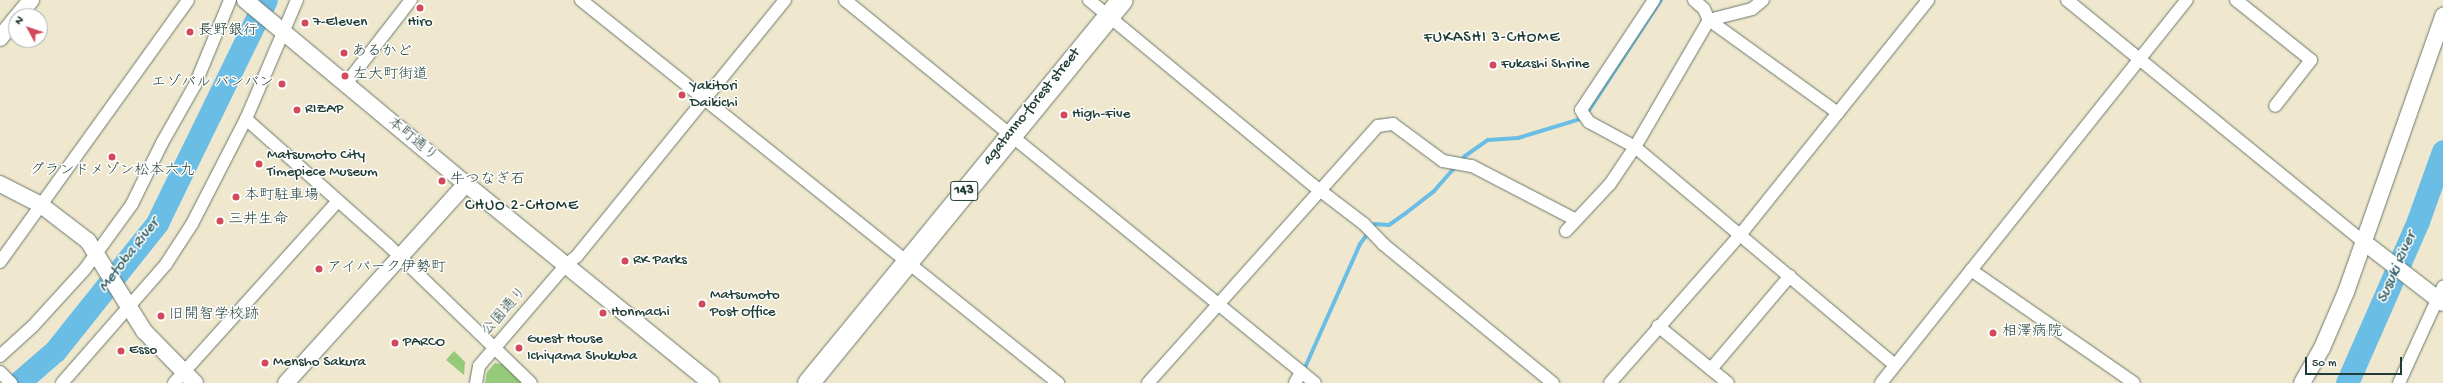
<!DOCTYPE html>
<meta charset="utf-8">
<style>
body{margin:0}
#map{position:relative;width:2443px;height:383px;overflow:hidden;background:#f0e8ce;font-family:"Gochi Hand","Klee One",sans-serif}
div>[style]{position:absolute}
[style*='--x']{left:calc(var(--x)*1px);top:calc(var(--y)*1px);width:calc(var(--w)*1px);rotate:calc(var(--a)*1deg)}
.green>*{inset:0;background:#96ca7b}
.stream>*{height:4px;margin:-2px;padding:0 2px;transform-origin:2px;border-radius:2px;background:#6abee6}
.river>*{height:23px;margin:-11.5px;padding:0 11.5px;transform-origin:11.5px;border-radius:11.5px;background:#6abee6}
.roads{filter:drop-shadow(0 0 1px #68796a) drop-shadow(0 0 1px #68796a)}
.street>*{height:12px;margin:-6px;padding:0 6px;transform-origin:6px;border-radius:6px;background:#fff}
.secondary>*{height:16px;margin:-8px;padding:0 8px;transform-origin:8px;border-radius:8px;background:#fff}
.highway>*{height:21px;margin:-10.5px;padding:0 10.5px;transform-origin:10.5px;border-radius:10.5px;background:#fff}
.dots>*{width:11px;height:11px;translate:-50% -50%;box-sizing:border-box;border:2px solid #fff;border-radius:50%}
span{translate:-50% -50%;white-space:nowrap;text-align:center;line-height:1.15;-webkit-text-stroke:3px #fff;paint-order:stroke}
.shield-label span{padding:1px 3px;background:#fff;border:1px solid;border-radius:3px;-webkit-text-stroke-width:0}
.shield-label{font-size:14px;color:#1f3d34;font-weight:700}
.poi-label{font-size:15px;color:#1f3d34}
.left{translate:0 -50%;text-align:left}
.right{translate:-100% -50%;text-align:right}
.street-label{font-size:15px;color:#1f3d34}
.neighbourhood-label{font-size:16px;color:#1f3d34;letter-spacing:1px}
.water-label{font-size:16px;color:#366469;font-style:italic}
.north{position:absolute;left:8px;top:8px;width:40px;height:40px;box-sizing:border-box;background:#fff;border:1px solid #a5b1ae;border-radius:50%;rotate:310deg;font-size:11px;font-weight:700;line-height:16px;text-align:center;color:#1f3d34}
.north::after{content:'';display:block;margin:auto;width:14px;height:18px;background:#d1495b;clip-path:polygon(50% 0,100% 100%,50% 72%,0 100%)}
.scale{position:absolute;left:2305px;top:357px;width:97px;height:18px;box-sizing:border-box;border:2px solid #1f3d34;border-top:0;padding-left:5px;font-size:12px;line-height:14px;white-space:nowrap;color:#1f3d34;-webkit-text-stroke:3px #fff;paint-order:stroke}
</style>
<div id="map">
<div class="green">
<i style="clip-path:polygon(454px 351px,465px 362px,464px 375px,446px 360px)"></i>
<i style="clip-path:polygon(495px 363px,503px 364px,522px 383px,485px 383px,487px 372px)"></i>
</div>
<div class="stream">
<i style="--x:1303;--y:372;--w:140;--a:-66"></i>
<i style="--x:1360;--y:244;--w:25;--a:-53"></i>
<i style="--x:1375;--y:224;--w:14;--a:4"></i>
<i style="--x:1389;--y:225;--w:21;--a:-35"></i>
<i style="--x:1406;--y:213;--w:36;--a:-38"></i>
<i style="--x:1434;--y:191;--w:47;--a:-48.5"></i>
<i style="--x:1465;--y:156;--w:28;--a:-35"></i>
<i style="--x:1488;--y:140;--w:30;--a:-4"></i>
<i style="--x:1518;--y:138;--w:69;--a:-16.9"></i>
<i style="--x:1584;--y:118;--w:141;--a:-56.9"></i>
</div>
<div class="river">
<i style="--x:18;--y:383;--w:49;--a:-40.9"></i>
<i style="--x:55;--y:351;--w:164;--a:-51.4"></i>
<i style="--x:157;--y:223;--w:248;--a:-64"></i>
<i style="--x:2347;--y:383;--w:177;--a:-66.3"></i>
<i style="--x:2418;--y:221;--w:74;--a:-70.3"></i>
</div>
<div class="roads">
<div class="street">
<i style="--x:581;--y:0;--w:612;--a:38.76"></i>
<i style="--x:845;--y:0;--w:606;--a:39.18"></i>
<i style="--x:1089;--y:0;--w:291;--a:39.6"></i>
<i style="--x:1313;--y:185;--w:64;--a:37.4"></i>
<i style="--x:1364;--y:224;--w:28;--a:46"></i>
<i style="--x:1383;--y:244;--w:220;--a:39.3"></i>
<i style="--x:1654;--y:0;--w:132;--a:123.6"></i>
<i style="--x:1581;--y:110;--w:6;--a:59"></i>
<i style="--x:1584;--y:115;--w:9;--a:54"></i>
<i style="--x:1589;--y:122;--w:52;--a:28.5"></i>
<i style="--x:1635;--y:147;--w:339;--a:40"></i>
<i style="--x:1694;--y:0;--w:13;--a:42"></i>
<i style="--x:1704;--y:9;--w:12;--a:66"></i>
<i style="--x:1709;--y:20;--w:159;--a:35.8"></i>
<i style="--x:2067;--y:0;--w:385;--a:39.2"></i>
<i style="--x:2236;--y:0;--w:96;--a:38.7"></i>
<i style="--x:2311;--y:60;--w:58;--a:128"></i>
<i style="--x:345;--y:85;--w:108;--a:-52.2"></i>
<i style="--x:246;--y:119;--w:191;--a:41.6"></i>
<i style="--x:389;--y:246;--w:197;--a:44"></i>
<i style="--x:1566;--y:231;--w:64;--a:-46.9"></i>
<i style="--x:1610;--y:184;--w:45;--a:-56"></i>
<i style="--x:1635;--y:147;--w:147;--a:-59.8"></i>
<i style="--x:1709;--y:20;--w:44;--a:-14.3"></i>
<i style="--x:1752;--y:9;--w:14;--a:-39"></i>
<i style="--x:0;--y:262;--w:322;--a:-54.3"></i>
<i style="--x:1971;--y:270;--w:198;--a:34.7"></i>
<i style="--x:1658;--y:326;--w:90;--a:39.2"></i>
<i style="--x:0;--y:356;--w:45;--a:-42.3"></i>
<i style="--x:33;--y:326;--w:77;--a:-47.6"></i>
<i style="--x:85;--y:269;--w:80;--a:-54.1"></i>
<i style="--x:132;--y:204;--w:68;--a:-63.8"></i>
<i style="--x:162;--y:143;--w:67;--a:-60.4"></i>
<i style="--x:195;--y:85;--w:92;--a:-67.6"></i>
<i style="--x:1711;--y:369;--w:122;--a:-49.7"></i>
<i style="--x:0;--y:372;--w:16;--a:45"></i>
<i style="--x:62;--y:383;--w:158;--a:-48.8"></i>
<i style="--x:166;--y:264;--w:48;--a:-57"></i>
<i style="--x:192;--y:224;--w:118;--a:-62.8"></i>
<i style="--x:246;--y:119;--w:129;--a:-66.8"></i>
<i style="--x:174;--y:383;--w:245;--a:-48"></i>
<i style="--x:476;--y:383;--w:17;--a:-80"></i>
<i style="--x:479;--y:366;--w:133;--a:-49.3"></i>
<i style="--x:566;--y:265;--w:14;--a:-39"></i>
<i style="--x:577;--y:256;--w:330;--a:-50.9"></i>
<i style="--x:1148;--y:383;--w:345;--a:-48.2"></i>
<i style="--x:1378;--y:126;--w:15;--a:-8"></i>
<i style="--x:1393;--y:124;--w:62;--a:36.5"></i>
<i style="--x:1443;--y:161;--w:29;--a:10"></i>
<i style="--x:1472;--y:166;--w:117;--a:27.4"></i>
<i style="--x:1295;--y:383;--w:13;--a:-61"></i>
<i style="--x:1610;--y:383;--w:197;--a:-48.7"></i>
<i style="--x:1740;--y:235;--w:301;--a:-51.3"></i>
<i style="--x:1881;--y:383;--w:490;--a:-51.4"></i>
<i style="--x:2399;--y:383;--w:106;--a:-65.4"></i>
</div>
<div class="secondary">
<i style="--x:245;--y:0;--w:288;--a:39.8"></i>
<i style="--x:466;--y:184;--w:316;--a:39.1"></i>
<i style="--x:18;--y:16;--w:21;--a:-51"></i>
<i style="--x:0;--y:38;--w:26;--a:-51"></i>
<i style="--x:0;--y:184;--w:46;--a:27.1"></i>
<i style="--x:41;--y:205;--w:59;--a:37.5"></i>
<i style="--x:88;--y:241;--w:106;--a:58.1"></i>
<i style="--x:144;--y:331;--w:73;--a:45.6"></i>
<i style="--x:2365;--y:243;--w:98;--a:37.6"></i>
<i style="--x:286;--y:383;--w:268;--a:-47.9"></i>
<i style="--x:2302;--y:383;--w:40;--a:-60.3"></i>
<i style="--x:2322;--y:348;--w:61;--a:-66.8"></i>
<i style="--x:2346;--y:292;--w:293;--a:-70.6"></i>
</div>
<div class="highway">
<i style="--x:808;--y:383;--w:495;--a:-50.7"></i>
</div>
</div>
<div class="dots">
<i style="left:420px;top:8px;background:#d1495b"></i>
<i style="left:305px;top:23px;background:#d1495b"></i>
<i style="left:190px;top:32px;background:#d1495b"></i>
<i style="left:344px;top:53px;background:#d1495b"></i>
<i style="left:1493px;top:65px;background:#d1495b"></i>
<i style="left:345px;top:76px;background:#d1495b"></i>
<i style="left:282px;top:84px;background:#d1495b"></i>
<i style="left:682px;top:95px;background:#d1495b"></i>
<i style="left:297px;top:110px;background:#d1495b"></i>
<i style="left:1064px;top:115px;background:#d1495b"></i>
<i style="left:112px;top:157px;background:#d1495b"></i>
<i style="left:259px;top:164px;background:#d1495b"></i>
<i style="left:442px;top:181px;background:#d1495b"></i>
<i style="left:236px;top:197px;background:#d1495b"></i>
<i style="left:220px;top:221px;background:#d1495b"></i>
<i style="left:625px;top:261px;background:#d1495b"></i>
<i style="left:319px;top:269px;background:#d1495b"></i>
<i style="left:702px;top:304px;background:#d1495b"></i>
<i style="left:603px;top:313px;background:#d1495b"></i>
<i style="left:161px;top:316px;background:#d1495b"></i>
<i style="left:1993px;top:333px;background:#d1495b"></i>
<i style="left:395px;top:343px;background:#d1495b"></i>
<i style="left:519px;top:348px;background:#d1495b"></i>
<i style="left:121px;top:351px;background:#d1495b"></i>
<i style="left:265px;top:363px;background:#d1495b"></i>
</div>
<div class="shield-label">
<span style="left:964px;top:191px">143</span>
</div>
<div class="poi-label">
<span class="left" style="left:313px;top:23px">7-Eleven</span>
<span style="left:420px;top:23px">Hiro</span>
<span class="left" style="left:198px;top:32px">長野銀行</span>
<span class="left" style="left:352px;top:53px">あるかど</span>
<span class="left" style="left:1501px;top:65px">Fukashi Shrine</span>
<span class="left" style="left:353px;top:76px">左大町街道</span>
<span class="right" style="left:274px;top:84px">エゾバル バンバン</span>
<span class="left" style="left:690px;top:95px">Yakitori<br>Daikichi</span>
<span class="left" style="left:305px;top:110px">RIZAP</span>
<span class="left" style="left:1072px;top:115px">High-Five</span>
<span class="left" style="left:267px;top:164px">Matsumoto City<br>Timepiece Museum</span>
<span style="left:112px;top:172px">グランドメゾン松本六九</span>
<span class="left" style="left:450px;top:181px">牛つなぎ石</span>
<span class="left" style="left:244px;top:197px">本町駐車場</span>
<span class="left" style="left:228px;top:221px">三井生命</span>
<span class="left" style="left:633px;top:261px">RK Parks</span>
<span class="left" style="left:327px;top:269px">アイパーク伊勢町</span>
<span class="left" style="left:710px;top:304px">Matsumoto<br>Post Office</span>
<span class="left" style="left:611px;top:313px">Honmachi</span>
<span class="left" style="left:169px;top:316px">旧開智学校跡</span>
<span class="left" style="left:2002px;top:333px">相澤病院</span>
<span class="left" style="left:527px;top:348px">Guest House<br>Ichiyama Shukuba</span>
<span class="left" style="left:403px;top:343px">PARCO</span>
<span class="left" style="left:129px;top:351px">Esso</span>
<span class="left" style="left:273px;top:363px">Mensho Sakura</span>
</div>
<div class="street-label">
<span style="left:1032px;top:107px;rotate:-51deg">agatanno-forest street</span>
<span style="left:412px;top:140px;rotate:39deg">本町通り</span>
<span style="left:505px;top:312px;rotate:-49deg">公園通り</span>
</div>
<div class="neighbourhood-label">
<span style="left:1492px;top:39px">FUKASHI 3-CHOME</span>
<span style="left:522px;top:207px">CHUO 2-CHOME</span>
</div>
<div class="water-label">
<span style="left:130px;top:256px;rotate:-52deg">Metoba River</span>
<span style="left:2398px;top:268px;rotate:-66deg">Susuki River</span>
</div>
<div class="north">N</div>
<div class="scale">50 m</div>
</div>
